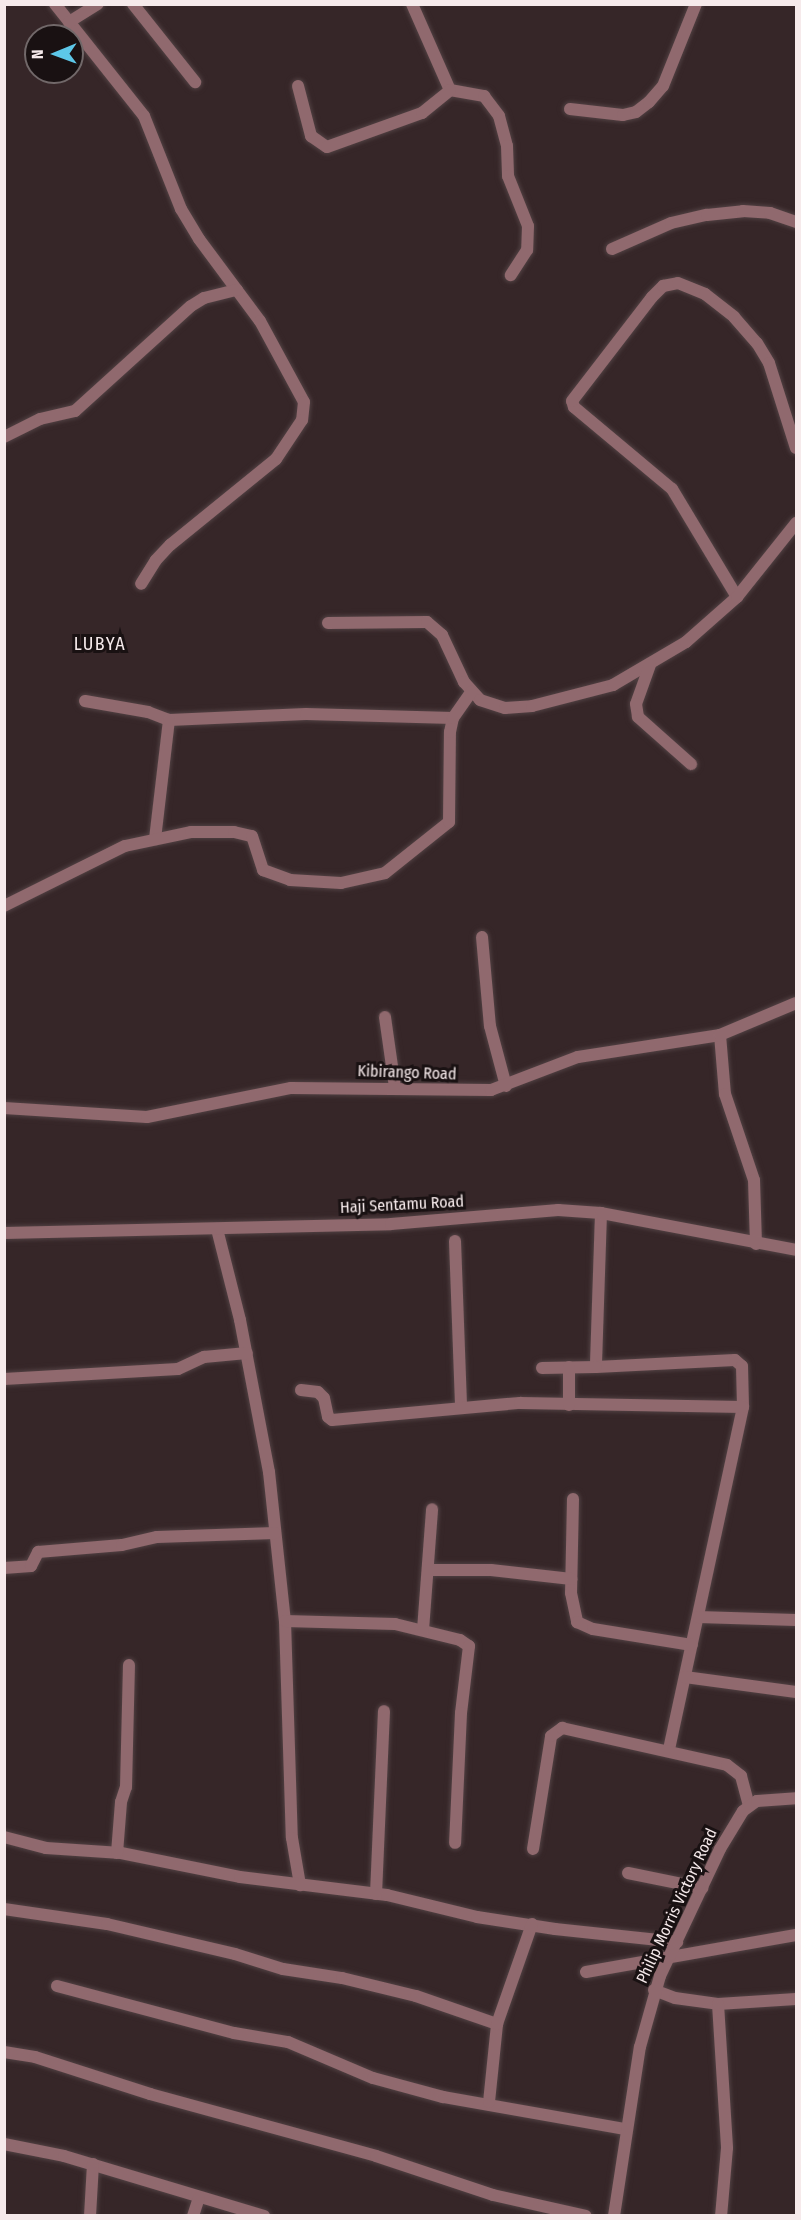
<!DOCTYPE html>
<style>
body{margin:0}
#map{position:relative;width:801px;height:2220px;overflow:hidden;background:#362628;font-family:"Fira Sans Condensed",sans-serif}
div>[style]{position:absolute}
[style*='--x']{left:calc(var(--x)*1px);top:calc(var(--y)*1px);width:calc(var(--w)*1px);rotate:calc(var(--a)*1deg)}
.roads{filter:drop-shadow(0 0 2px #514143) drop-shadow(0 0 2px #514143)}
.street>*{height:12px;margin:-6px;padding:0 6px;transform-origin:6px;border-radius:6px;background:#90696e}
span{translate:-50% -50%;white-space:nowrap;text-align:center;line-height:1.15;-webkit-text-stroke:6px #191112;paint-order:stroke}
.street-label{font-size:16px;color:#f6eaeb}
.neighbourhood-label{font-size:18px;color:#f6eaeb;letter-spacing:1.5px}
.frame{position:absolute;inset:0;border:6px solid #f6eaeb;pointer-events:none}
.north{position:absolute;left:24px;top:24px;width:60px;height:60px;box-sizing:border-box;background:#191112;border:2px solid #716869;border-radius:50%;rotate:269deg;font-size:16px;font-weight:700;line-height:24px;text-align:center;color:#f6eaeb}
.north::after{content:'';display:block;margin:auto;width:21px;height:27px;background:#5dc7e8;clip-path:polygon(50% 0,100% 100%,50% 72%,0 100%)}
</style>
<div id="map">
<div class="roads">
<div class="street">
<i style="--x:55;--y:4;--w:143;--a:51.5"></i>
<i style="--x:144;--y:116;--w:100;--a:68.3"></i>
<i style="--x:181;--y:209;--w:35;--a:59"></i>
<i style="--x:199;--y:239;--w:102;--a:53.4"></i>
<i style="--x:260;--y:321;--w:92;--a:61.5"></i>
<i style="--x:304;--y:402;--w:18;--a:96"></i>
<i style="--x:302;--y:420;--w:47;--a:123.7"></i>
<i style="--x:276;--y:459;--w:136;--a:140.9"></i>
<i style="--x:170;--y:545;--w:21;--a:133"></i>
<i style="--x:156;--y:560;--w:28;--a:122"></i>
<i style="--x:133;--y:4;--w:100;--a:51.5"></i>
<i style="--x:412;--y:4;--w:94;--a:66.2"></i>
<i style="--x:450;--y:90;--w:35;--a:10"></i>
<i style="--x:484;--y:96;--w:25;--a:53"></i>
<i style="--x:499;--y:116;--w:31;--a:75"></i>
<i style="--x:507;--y:146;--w:30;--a:88"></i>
<i style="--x:508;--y:176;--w:54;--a:68.2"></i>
<i style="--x:528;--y:226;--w:24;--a:92"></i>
<i style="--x:527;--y:250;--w:30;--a:123"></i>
<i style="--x:69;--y:22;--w:34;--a:-32"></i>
<i style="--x:298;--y:86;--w:52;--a:75.4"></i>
<i style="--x:311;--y:136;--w:19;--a:35"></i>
<i style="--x:327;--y:147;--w:101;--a:-19.7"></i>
<i style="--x:422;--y:113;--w:36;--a:-39"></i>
<i style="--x:570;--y:109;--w:53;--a:6.5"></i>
<i style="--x:623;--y:115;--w:13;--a:-13"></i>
<i style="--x:636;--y:112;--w:16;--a:-38"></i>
<i style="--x:649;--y:102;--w:21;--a:-49"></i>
<i style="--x:663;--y:86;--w:88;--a:-68.1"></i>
<i style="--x:612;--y:249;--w:64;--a:-23.8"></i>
<i style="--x:671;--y:223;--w:37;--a:-13"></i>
<i style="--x:707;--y:215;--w:36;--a:-6"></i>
<i style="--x:743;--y:211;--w:27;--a:4"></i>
<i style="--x:770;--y:213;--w:28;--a:19"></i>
<i style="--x:4;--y:437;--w:40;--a:-26.6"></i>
<i style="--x:40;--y:419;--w:36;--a:-13"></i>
<i style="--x:75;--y:411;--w:156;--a:-42.2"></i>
<i style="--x:191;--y:306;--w:15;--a:-32"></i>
<i style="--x:204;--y:298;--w:34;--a:-14"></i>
<i style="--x:737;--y:597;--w:126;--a:-121"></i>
<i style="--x:672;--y:489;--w:128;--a:-140.1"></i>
<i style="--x:574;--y:407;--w:6;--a:-108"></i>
<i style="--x:572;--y:401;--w:131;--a:-52.4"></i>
<i style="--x:652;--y:297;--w:16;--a:-45"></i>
<i style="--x:663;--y:286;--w:15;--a:-11"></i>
<i style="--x:678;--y:283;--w:29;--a:22"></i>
<i style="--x:705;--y:294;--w:37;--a:38"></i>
<i style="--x:734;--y:317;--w:35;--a:49"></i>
<i style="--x:757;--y:343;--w:23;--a:59"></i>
<i style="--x:769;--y:363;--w:89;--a:72.4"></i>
<i style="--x:328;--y:623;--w:99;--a:-0.6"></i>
<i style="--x:427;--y:622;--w:20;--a:41"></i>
<i style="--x:442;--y:635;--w:52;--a:64.9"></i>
<i style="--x:464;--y:682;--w:24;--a:48"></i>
<i style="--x:480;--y:700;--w:26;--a:18"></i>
<i style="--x:505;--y:708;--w:27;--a:-4"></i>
<i style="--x:532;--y:706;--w:84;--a:-14.5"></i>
<i style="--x:613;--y:685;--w:85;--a:-30.5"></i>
<i style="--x:686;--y:642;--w:68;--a:-41.4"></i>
<i style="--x:737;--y:597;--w:95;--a:-51.4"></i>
<i style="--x:650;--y:665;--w:41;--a:109.7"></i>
<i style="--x:636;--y:704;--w:13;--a:81"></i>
<i style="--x:638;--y:717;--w:71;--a:41.6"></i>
<i style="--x:85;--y:701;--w:64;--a:9.9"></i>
<i style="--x:148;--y:712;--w:22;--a:21"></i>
<i style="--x:169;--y:720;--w:137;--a:-2.5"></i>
<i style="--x:306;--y:714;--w:147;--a:1.6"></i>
<i style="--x:155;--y:839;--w:120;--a:-83.3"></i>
<i style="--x:4;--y:906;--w:135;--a:-26.4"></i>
<i style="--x:125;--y:846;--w:67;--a:-12"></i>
<i style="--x:191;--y:832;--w:43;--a:0"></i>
<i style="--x:234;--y:832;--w:18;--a:13"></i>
<i style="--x:252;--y:836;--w:36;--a:72"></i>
<i style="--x:263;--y:870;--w:29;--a:20"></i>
<i style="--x:290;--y:880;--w:51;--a:3.4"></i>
<i style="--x:341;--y:883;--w:45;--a:-12.8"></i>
<i style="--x:385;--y:873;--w:82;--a:-38.6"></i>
<i style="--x:449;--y:822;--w:90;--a:-89.4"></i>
<i style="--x:450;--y:732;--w:14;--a:-78"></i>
<i style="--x:453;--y:718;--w:32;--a:-55"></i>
<i style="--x:482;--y:937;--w:89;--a:84.9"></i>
<i style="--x:490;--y:1026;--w:62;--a:75.1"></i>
<i style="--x:385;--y:1017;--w:71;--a:81.9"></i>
<i style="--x:720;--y:1035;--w:59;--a:85.2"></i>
<i style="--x:725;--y:1094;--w:91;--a:71.4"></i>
<i style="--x:754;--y:1180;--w:64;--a:88.2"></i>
<i style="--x:4;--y:1108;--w:143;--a:3.6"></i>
<i style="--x:147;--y:1117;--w:147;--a:-11.4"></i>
<i style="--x:291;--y:1088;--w:200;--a:0.6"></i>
<i style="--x:491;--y:1090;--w:93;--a:-20.8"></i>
<i style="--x:578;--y:1057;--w:144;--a:-8.8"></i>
<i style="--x:720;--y:1035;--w:82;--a:-22.8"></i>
<i style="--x:601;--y:1213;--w:154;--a:91.9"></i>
<i style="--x:596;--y:1367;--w:139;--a:-2.9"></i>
<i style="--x:735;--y:1360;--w:9;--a:41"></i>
<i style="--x:742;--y:1366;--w:41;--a:88.6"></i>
<i style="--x:743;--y:1407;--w:351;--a:102.2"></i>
<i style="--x:217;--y:1229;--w:94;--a:75.8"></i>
<i style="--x:240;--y:1320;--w:155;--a:79.2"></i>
<i style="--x:269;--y:1472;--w:150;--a:83.9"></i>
<i style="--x:285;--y:1621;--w:217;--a:88.2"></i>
<i style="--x:292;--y:1838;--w:48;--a:80.3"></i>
<i style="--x:4;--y:1233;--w:387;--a:-1.3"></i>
<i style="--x:391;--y:1224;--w:168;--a:-4.8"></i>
<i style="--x:558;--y:1210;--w:43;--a:4"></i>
<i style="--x:601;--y:1213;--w:198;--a:10.7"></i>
<i style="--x:455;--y:1241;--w:167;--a:87.9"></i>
<i style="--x:542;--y:1368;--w:54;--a:-1.1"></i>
<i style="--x:4;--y:1379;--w:174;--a:-3.3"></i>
<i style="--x:178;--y:1369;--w:29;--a:-25"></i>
<i style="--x:204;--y:1357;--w:43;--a:-5.3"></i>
<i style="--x:301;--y:1390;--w:17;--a:7"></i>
<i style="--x:318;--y:1392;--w:8;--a:45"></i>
<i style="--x:324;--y:1398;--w:19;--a:78"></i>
<i style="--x:328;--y:1417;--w:5;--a:37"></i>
<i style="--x:332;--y:1420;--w:189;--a:-5.2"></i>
<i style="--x:520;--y:1403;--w:223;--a:1"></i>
<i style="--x:569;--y:1405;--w:38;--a:-90"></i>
<i style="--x:573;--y:1499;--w:94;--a:91.2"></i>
<i style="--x:571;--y:1593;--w:30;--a:78"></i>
<i style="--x:577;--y:1622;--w:17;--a:24"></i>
<i style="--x:593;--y:1629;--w:100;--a:9.2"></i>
<i style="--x:4;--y:1568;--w:27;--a:-4"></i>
<i style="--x:31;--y:1566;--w:16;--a:-63"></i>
<i style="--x:38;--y:1552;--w:84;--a:-4.8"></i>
<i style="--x:122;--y:1545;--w:36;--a:-13"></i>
<i style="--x:157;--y:1537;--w:118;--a:-1.9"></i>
<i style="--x:429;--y:1570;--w:62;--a:0"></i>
<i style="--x:491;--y:1570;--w:81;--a:6.4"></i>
<i style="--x:698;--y:1617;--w:98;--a:1.8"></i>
<i style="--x:285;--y:1621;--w:110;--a:1.6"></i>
<i style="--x:395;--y:1624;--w:67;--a:13.8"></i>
<i style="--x:460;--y:1640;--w:11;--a:34"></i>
<i style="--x:469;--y:1646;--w:67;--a:96.8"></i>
<i style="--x:461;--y:1713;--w:130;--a:92.6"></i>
<i style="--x:423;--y:1630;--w:121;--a:-85.7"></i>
<i style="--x:685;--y:1677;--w:112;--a:7.7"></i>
<i style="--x:4;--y:1837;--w:43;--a:14.7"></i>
<i style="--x:46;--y:1848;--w:75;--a:3.8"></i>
<i style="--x:121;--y:1853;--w:121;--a:11.4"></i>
<i style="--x:240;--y:1877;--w:148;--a:7"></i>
<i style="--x:387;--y:1895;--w:93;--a:13.7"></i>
<i style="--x:477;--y:1917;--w:79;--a:8.7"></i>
<i style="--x:555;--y:1929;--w:123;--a:6.1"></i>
<i style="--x:533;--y:1849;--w:114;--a:-80.9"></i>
<i style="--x:551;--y:1736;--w:14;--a:-36"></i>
<i style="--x:562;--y:1728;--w:169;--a:12.6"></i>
<i style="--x:727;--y:1765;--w:18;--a:38"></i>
<i style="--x:741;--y:1776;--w:30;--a:75"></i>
<i style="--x:117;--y:1853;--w:51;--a:-85.5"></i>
<i style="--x:121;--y:1802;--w:16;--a:-72"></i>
<i style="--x:126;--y:1787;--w:122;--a:-88.6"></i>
<i style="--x:628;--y:1873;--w:76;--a:11.5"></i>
<i style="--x:376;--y:1894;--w:183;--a:-87.5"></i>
<i style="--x:4;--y:1909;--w:104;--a:8.3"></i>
<i style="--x:107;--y:1924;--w:131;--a:13.2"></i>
<i style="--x:235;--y:1954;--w:50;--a:17.4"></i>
<i style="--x:283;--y:1969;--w:60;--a:8.7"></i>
<i style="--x:342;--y:1978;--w:76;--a:13.7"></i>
<i style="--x:416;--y:1996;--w:86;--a:19.1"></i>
<i style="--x:586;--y:1972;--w:213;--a:-10"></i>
<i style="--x:57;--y:1986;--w:183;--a:14.9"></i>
<i style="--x:234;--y:2033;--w:55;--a:9.5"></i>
<i style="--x:288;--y:2042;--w:92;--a:23"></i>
<i style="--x:373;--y:2078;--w:73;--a:15.2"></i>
<i style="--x:443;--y:2097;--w:185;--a:10"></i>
<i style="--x:654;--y:1990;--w:22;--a:21"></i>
<i style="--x:675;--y:1998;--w:43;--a:7.9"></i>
<i style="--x:718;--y:2004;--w:78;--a:-3.7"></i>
<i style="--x:718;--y:2004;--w:144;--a:86.4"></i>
<i style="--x:727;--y:2148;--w:68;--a:95"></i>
<i style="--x:4;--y:2052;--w:31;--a:9"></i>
<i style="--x:35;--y:2057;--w:121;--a:17.8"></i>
<i style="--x:150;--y:2094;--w:234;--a:15.3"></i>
<i style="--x:376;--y:2156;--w:123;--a:18.4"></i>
<i style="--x:493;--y:2195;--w:95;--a:12.7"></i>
<i style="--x:489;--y:2102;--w:78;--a:-84.1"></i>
<i style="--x:497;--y:2024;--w:106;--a:-70.7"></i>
<i style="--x:4;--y:2144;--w:61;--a:11.3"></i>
<i style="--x:64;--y:2156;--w:209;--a:16.7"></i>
<i style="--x:90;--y:2216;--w:52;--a:-86.7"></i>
<i style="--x:193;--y:2216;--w:19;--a:-72"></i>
<i style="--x:614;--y:2216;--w:171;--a:-81.3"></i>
<i style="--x:640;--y:2047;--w:74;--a:-74.3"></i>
<i style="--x:660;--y:1976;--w:140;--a:-64.7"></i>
<i style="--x:720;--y:1849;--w:44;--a:-58.8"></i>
<i style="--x:743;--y:1811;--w:17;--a:-36"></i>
<i style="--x:757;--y:1801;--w:39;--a:-4"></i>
</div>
</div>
<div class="street-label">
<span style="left:407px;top:1073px;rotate:2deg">Kibirango Road</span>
<span style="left:402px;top:1205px;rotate:-3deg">Haji Sentamu Road</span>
<span style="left:677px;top:1906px;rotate:-65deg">Philip Morris Victory Road</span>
</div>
<div class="neighbourhood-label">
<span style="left:100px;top:644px">LUBYA</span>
</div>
<div class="frame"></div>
<div class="north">N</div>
</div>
